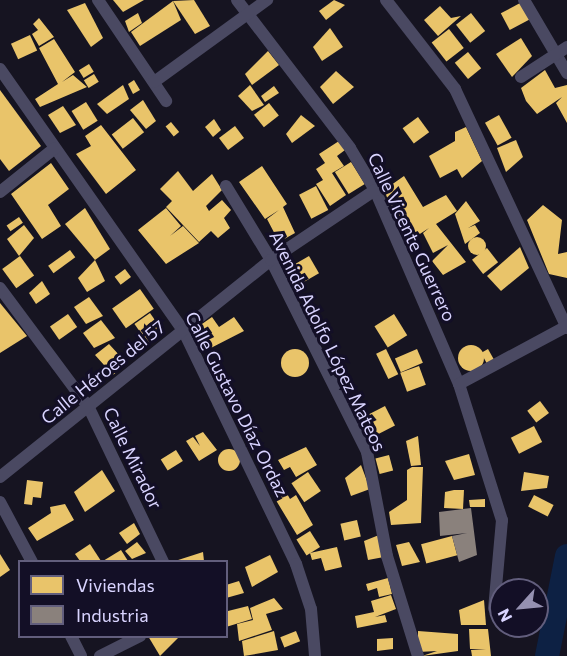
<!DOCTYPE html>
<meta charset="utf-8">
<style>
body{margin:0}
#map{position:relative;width:567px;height:656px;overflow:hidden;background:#161421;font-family:Commissioner,sans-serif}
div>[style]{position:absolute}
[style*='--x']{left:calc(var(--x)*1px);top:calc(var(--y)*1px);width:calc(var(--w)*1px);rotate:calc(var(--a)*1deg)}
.homes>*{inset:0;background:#e9c46a;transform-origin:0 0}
.round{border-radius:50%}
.industry>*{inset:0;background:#8a817c}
.river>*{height:24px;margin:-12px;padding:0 12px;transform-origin:12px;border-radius:12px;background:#0d2144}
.street>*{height:12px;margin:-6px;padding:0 6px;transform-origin:6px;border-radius:6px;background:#4a4962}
span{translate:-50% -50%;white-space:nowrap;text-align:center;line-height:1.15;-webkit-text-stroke:6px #130f26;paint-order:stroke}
.street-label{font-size:18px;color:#d9d4ff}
.legend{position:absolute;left:18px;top:560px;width:210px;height:78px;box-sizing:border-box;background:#130f26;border:2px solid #625e7d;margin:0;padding:8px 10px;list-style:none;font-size:18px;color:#d9d4ff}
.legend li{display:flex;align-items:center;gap:12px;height:30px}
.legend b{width:30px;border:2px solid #625e7d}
.north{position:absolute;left:489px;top:578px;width:60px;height:60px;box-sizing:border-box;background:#130f26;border:2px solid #625e7d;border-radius:50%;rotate:243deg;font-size:16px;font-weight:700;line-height:24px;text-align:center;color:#d9d4ff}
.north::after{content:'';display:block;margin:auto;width:21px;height:27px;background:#9591b1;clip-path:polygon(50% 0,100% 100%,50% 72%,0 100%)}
</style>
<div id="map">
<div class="homes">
<i style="clip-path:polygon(113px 0,144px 0,123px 12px)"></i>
<i style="clip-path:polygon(194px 0,210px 26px,195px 34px,173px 1px)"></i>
<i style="clip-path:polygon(334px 0,345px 5px,326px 20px,319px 11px)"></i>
<i style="clip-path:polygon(173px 1px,181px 20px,140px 46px,131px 32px)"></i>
<i style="left:522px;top:2px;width:19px;height:24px;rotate:62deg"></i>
<i style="clip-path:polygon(85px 3px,103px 38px,91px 47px,67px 10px)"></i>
<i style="clip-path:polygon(440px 6px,451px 18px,461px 16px,438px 36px,424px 20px)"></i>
<i style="clip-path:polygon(138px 13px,142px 23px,129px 32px,125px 21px)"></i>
<i style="left:471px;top:13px;width:23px;height:19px;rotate:52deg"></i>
<i style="clip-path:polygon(39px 18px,54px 37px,39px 46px,32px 34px,38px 30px,33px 24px)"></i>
<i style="clip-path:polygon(330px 28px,343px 47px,322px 61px,313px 47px)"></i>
<i style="left:449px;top:29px;width:24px;height:22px;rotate:52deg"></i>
<i style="left:30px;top:35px;width:17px;height:21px;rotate:65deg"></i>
<i style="clip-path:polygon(521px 38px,532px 56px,512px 77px,496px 54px)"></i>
<i style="clip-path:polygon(54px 39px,75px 72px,62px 82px,73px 75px,87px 87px,40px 107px,35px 99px,58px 84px,39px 48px)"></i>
<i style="clip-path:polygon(268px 51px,279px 65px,252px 85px,245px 74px)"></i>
<i style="left:468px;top:52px;width:21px;height:17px;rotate:51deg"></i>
<i style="left:89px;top:64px;width:9px;height:12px;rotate:58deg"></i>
<i style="clip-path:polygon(545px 70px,555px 88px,567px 85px,567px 123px,556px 103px,562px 97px,537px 114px,526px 101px,521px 88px)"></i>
<i style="clip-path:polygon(336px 71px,354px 87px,333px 104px,320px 87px)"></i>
<i style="left:94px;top:74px;width:9px;height:12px;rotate:58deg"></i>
<i style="clip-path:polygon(134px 80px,140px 90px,133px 94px,128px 84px)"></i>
<i style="clip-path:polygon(123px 85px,129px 99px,107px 114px,97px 104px)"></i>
<i style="clip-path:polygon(250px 85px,264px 105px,252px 111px,238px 96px)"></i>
<i style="clip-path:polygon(274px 86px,279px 93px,265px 102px,261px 96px)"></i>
<i style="clip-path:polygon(0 90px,41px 146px,9px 171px,0 159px)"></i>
<i style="clip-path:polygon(143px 100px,156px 121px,146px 129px,130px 110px)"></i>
<i style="left:86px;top:102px;width:22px;height:17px;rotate:58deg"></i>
<i style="left:269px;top:103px;width:16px;height:19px;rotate:52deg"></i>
<i style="clip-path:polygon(63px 106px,76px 125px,60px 133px,48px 115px)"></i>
<i style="clip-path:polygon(301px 115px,315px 126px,292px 143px,286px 134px)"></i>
<i style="left:499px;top:115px;width:26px;height:16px;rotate:61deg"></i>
<i style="left:418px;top:117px;width:19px;height:19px;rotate:54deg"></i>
<i style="left:133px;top:118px;width:18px;height:27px;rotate:52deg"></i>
<i style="clip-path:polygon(214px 119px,221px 130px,213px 137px,205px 127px)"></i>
<i style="left:171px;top:122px;width:13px;height:7px;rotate:51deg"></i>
<i style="clip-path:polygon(101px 125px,136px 170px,106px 194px,76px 154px,91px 146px,85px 136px)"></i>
<i style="left:235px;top:126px;width:15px;height:20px;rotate:53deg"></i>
<i style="clip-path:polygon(466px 127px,482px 161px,462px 178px,457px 169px,440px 178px,429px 156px,455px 141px,455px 132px)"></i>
<i style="clip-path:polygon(516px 140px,523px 157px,506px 172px,497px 148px)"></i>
<i style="clip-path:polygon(339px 141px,345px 150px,337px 156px,344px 166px,332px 173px,346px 195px,330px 206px,316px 184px,323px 180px,316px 169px,325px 163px,319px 154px)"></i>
<i style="left:351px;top:162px;width:26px;height:19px;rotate:58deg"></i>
<i style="clip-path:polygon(51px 163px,69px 189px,48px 205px,61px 226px,42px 239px,11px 194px)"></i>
<i style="clip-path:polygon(262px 166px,287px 204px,283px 207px,295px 233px,279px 242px,267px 219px,279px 210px,265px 219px,239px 182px)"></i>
<i style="clip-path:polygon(178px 171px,193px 191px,212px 174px,222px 190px,206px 206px,209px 211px,222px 200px,231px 210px,224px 218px,230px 228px,218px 238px,211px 231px,199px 242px,166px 207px,172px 201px,160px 189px)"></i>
<i style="clip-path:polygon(404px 176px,423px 207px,446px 195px,457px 211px,436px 224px,466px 262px,443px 275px,432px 261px,448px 245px,433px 253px,423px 233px,429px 228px,412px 239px,389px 202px,384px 190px)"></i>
<i style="left:316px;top:186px;width:27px;height:19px;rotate:63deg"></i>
<i style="clip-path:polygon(466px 201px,480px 221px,468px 228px,475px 225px,480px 233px,465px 244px,455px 214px)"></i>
<i style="clip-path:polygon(543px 205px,562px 220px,558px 254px,567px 252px,567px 278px,549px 274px,527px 220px)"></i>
<i style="clip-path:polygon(85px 208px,110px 249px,95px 260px,65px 224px)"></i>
<i style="clip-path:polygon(166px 208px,181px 226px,170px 236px,183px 226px,199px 243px,166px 264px,138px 230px)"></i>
<i style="left:19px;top:217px;width:7px;height:15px;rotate:56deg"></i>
<i style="clip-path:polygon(24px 225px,34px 238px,19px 256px,7px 239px)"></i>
<i class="round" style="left:468px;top:237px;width:18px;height:18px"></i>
<i style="clip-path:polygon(520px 247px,529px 268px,501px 291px,487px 276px)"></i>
<i style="left:487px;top:248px;width:18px;height:19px;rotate:52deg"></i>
<i style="left:70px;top:250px;width:9px;height:27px;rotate:54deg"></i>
<i style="left:20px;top:256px;width:24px;height:22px;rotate:54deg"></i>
<i style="left:309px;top:256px;width:20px;height:19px;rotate:60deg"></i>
<i style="clip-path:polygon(95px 260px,105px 281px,87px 292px,78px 278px)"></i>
<i style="left:125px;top:269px;width:10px;height:13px;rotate:53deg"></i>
<i style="clip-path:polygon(42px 281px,50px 294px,36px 304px,29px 293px)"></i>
<i style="left:140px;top:289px;width:24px;height:34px;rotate:55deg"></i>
<i style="clip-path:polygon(89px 297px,103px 316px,86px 324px,74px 307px)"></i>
<i style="clip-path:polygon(0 303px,27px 336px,0 353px)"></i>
<i style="left:150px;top:313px;width:24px;height:19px;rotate:55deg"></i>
<i style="left:68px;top:314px;width:16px;height:22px;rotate:55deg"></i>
<i style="left:394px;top:314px;width:25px;height:23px;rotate:58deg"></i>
<i style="clip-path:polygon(212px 317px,219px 327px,234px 317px,244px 331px,203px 352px,189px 333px)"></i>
<i style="clip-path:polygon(101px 320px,115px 338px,94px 348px,83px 333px)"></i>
<i style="clip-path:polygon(109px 344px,120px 356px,114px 361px,121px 368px,113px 375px,95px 355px)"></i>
<i class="round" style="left:458px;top:345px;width:26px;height:26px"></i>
<i style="left:386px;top:349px;width:28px;height:11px;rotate:64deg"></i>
<i style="left:417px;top:349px;width:15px;height:24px;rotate:67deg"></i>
<i style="left:488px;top:349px;width:13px;height:8px;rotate:61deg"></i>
<i class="round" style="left:281px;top:349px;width:28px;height:28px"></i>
<i style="left:419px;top:366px;width:20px;height:20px;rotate:70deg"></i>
<i style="left:540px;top:401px;width:15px;height:16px;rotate:53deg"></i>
<i style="left:385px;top:406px;width:22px;height:24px;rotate:63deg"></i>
<i style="left:534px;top:426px;width:18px;height:26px;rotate:63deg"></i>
<i style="clip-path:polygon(203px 432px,217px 450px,199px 461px,186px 441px,193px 437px,200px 446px,195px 436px)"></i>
<i style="clip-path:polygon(418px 436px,421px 465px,411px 466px,406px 441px)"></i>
<i style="clip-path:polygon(306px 447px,317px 465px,296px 477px,290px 467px,284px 470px,278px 460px)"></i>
<i class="round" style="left:218px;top:449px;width:22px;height:22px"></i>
<i style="left:176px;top:450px;width:13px;height:18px;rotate:58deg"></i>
<i style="clip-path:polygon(469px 454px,475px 475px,454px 480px,445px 461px)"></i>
<i style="left:389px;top:455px;width:16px;height:14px;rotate:75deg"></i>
<i style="clip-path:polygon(361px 465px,370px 489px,351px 496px,345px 478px)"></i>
<i style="clip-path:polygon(412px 467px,423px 467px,421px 523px,391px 525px,389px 512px,407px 500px,407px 470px)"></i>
<i style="clip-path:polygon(102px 470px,115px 491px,85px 512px,74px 492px)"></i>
<i style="left:308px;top:472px;width:23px;height:20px;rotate:56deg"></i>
<i style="clip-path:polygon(524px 472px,549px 476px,547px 488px,521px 491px)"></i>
<i style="clip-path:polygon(27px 480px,43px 482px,41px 498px,33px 497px,32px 505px,24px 504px)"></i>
<i style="clip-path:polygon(285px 490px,290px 499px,296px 495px,313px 525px,297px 535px,274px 497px)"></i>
<i style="clip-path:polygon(454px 490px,464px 490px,463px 509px,444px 508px,445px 492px)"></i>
<i style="left:534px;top:495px;width:22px;height:13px;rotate:27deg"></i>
<i style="clip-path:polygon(485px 499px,485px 507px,470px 507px,469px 500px)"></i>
<i style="clip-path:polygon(65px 504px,74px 520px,37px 541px,28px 528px,51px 513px,50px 507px)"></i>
<i style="left:357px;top:520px;width:17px;height:17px;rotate:77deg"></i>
<i style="clip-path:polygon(134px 523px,140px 534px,127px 544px,119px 533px)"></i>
<i style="left:310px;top:531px;width:19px;height:16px;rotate:58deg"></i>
<i style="clip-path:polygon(379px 535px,384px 557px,368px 560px,364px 541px)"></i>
<i style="left:452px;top:536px;width:20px;height:32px;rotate:75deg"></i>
<i style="clip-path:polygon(137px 542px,146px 553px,132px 559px,125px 551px)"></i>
<i style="clip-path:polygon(409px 542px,420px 562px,402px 566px,396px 545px)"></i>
<i style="clip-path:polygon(90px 544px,101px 561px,80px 561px,75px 554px)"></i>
<i style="clip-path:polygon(337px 547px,342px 567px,325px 571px,321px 558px,312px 560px,310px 553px)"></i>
<i style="clip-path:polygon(121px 550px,128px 561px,103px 561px)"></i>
<i style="clip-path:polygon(203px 552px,204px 561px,175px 561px)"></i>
<i style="clip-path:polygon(0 554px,10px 570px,0 577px)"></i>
<i style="clip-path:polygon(270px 555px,278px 572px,252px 587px,245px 567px)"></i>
<i style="clip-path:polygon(388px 578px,392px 594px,379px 597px,377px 588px,368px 591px,366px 584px)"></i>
<i style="clip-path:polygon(239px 581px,244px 593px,226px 598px,226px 585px)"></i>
<i style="clip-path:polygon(391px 595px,396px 609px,375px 617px,385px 615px,387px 622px,357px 628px,355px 616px,374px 612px,371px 601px)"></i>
<i style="clip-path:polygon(274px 598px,283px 609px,266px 614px,272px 630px,239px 641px,237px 624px,253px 620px,250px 608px)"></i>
<i style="clip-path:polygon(484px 600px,486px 625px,461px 625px,459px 610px)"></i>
<i style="clip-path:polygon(248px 606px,252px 619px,226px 627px,228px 611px)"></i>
<i style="clip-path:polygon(469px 629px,488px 629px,491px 656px,472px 656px,471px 650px,486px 649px,470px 649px)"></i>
<i style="clip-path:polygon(274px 631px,278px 650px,244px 656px,242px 641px)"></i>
<i style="left:296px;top:631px;width:11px;height:17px;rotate:68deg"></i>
<i style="clip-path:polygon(418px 631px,458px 634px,458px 651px,422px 656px,437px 651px,418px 652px)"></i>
<i style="clip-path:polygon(148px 636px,177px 636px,178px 638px,160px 656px)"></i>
<i style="clip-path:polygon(393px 638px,393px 649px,377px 651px,377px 639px)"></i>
</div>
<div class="industry">
<i style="clip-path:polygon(471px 508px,477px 555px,459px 562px,452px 536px,467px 533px,440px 536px,439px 512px)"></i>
</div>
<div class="river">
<i style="--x:547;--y:656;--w:102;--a:-78.7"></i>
</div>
<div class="street">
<i style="--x:98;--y:0;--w:122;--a:56"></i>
<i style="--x:237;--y:0;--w:186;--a:52.6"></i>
<i style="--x:350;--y:148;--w:49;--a:59.2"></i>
<i style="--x:375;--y:190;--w:211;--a:66.6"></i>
<i style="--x:459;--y:384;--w:143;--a:72.5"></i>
<i style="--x:502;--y:520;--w:89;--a:95.1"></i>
<i style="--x:386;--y:0;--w:113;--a:52.2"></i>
<i style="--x:455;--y:89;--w:264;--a:64.9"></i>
<i style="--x:524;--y:0;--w:85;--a:59.5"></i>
<i style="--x:0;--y:69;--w:319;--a:55"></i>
<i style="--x:183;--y:330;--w:260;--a:64.2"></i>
<i style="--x:296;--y:564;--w:47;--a:71.6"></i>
<i style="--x:311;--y:609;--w:47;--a:85.1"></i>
<i style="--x:521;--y:77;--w:55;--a:-33.1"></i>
<i style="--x:154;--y:82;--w:140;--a:-36"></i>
<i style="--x:226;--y:186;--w:87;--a:58.7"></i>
<i style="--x:271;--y:260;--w:215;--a:63.4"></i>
<i style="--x:367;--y:452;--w:106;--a:79.1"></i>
<i style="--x:387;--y:556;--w:105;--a:72.8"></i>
<i style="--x:0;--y:192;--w:70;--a:-38.7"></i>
<i style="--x:0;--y:288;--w:149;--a:53.4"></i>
<i style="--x:89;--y:408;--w:171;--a:64.3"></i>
<i style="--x:459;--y:384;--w:123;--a:-28.2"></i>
<i style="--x:0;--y:477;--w:347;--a:-38.7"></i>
<i style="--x:271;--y:260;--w:125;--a:-33.9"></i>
<i style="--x:0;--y:502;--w:68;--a:61.9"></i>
<i style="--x:71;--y:636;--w:22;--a:63"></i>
<i style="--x:100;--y:656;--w:45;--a:-26.6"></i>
</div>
<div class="street-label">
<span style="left:412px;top:237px;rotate:65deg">Calle Vicente Guerrero</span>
<span style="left:328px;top:341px;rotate:64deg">Avenida Adolfo López Mateos</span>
<span style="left:103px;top:372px;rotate:-39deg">Calle Héroes del 57</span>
<span style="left:237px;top:404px;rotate:63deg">Calle Gustavo Díaz Ordaz</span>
<span style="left:133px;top:458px;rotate:64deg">Calle Mirador</span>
</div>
<ul class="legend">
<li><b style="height:16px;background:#e9c46a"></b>Viviendas</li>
<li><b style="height:16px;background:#8a817c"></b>Industria</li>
</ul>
<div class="north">N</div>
</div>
